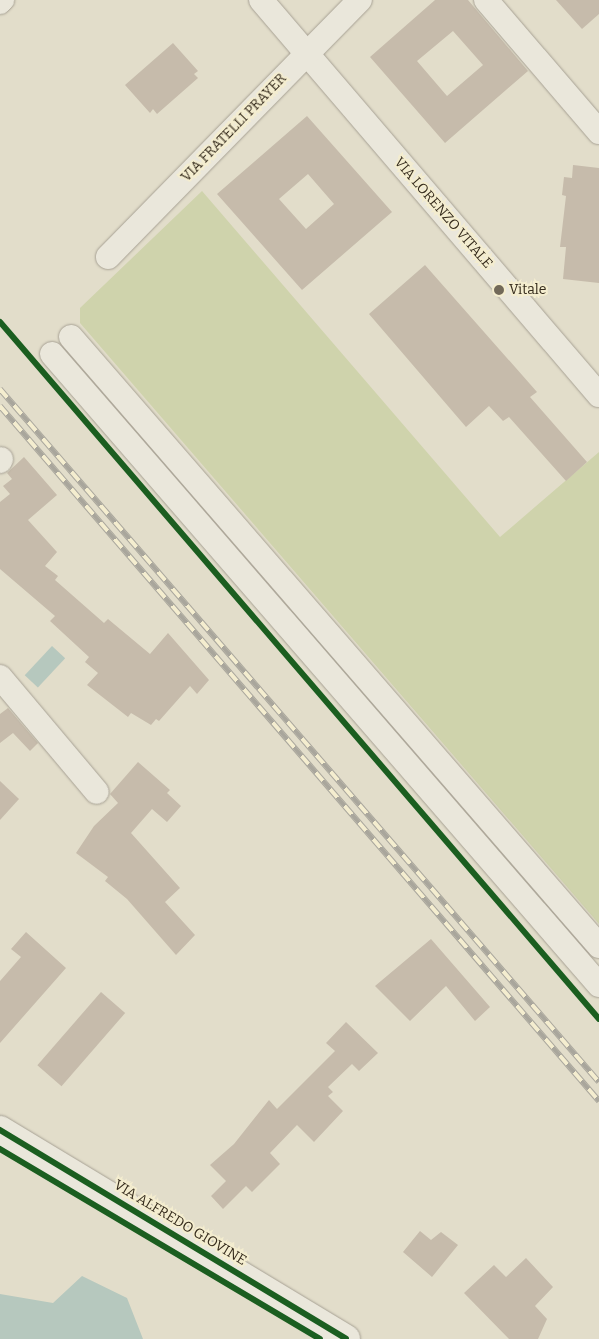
<!DOCTYPE html>
<style>
body{margin:0}
#map{position:relative;width:599px;height:1339px;overflow:hidden;background:#e2ddca;font-family:Bitter,serif}
div>[style]{position:absolute}
[style*='--x']{left:calc(var(--x)*1px);top:calc(var(--y)*1px);width:calc(var(--w)*1px);rotate:calc(var(--a)*1deg)}
.green>*{inset:0;background:#cfd3ac}
.water>*{inset:0;background:#b6c8be;transform-origin:0 0}
.building>*{inset:0;background:#c6bbab;transform-origin:0 0}
.roads{filter:drop-shadow(0 0 1px #a7a194) drop-shadow(0 0 1px #a7a194)}
.street>*{height:24px;margin:-12px;padding:0 12px;transform-origin:12px;border-radius:12px;background:#eae7db}
.secondary>*{height:28px;margin:-14px;padding:0 14px;transform-origin:14px;border-radius:14px;background:#eae7db}
.rail>*{height:5.5px;margin-top:-2.75px;transform-origin:0;background:repeating-linear-gradient(90deg,#f4edcf 0 11px,#a9a69c 0 22px);box-sizing:border-box;border-block:1px solid #a9a69c}
.cycleway>*{height:6px;margin:-3px;padding:0 3px;transform-origin:3px;border-radius:3px;background:#1b5e20}
.dots>*{width:14px;height:14px;translate:-50% -50%;box-sizing:border-box;border:2px solid #f4edcf;border-radius:50%}
span{translate:-50% -50%;white-space:nowrap;text-align:center;line-height:1.15;-webkit-text-stroke:4px #f4edcf;paint-order:stroke}
.street-label{font-size:14px;color:#352b1c}
.poi-label{font-size:14px;color:#352b1c}
.left{translate:0 -50%;text-align:left}
</style>
<div id="map">
<div class="green">
<i style="clip-path:polygon(202px 191px,500px 537px,599px 452px,599px 924px,80px 323px,80px 308px)"></i>
</div>
<div class="water">
<i style="left:52px;top:646px;width:18px;height:40px;rotate:43deg"></i>
<i style="clip-path:polygon(82px 1276px,127px 1298px,143px 1339px,0 1339px,0 1294px,53px 1303px)"></i>
</div>
<div class="building">
<i style="clip-path:polygon(evenodd,435px 0,468px 0,528px 71px,445px 143px,370px 57px,435px 0,453px 31px,483px 65px,447px 96px,417px 61px,453px 31px)"></i>
<i style="clip-path:polygon(556px 0,599px 0,599px 14px,582px 29px)"></i>
<i style="clip-path:polygon(173px 43px,198px 71px,194px 74px,198px 78px,157px 114px,153px 109px,150px 113px,125px 85px)"></i>
<i style="clip-path:polygon(evenodd,307px 116px,392px 212px,302px 290px,217px 194px,307px 116px,308px 174px,334px 204px,306px 229px,279px 199px,308px 174px)"></i>
<i style="clip-path:polygon(573px 165px,599px 168px,599px 283px,563px 279px,566px 247px,560px 247px,566px 196px,562px 195px,564px 177px,572px 178px)"></i>
<i style="clip-path:polygon(425px 265px,537px 392px,530px 397px,587px 462px,566px 481px,509px 417px,503px 421px,489px 406px,466px 427px,369px 314px)"></i>
<i style="clip-path:polygon(24px 457px,57px 495px,28px 520px,57px 552px,45px 566px,58px 576px,55px 580px,104px 623px,108px 619px,150px 654px,168px 633px,209px 680px,197px 694px,190px 686px,159px 721px,156px 719px,151px 725px,131px 713px,128px 717px,87px 685px,98px 673px,85px 662px,89px 657px,50px 621px,55px 616px,0 569px,0 502px,10px 494px,3px 486px,12px 479px,7px 473px)"></i>
<i style="clip-path:polygon(8px 708px,38px 743px,30px 751px,13px 733px,0 743px,0 714px)"></i>
<i style="clip-path:polygon(138px 762px,170px 790px,167px 793px,181px 806px,167px 822px,152px 809px,131px 833px,180px 888px,165px 902px,195px 935px,176px 955px,127px 899px,105px 881px,108px 877px,76px 853px,94px 826px,118px 803px,110px 794px)"></i>
<i style="clip-path:polygon(0 781px,19px 799px,0 820px)"></i>
<i style="clip-path:polygon(26px 932px,66px 968px,0 1043px,0 981px,21px 957px,11px 949px)"></i>
<i style="clip-path:polygon(431px 939px,490px 1007px,475px 1021px,446px 986px,410px 1021px,375px 986px)"></i>
<i style="left:101px;top:992px;width:32px;height:97px;rotate:41deg"></i>
<i style="clip-path:polygon(346px 1022px,378px 1053px,359px 1071px,352px 1064px,328px 1087px,333px 1092px,328px 1096px,343px 1111px,314px 1142px,297px 1125px,270px 1153px,280px 1164px,252px 1192px,246px 1186px,223px 1209px,211px 1196px,226px 1181px,210px 1165px,234px 1144px,269px 1100px,277px 1109px,335px 1051px,326px 1043px)"></i>
<i style="clip-path:polygon(420px 1231px,431px 1240px,441px 1232px,458px 1245px,432px 1277px,403px 1252px)"></i>
<i style="clip-path:polygon(526px 1258px,553px 1287px,535px 1306px,547px 1319px,538px 1339px,509px 1339px,464px 1293px,494px 1265px,506px 1277px)"></i>
</div>
<div class="roads">
<div class="street">
<i style="--x:261;--y:0;--w:520;--a:49.45"></i>
<i style="--x:486;--y:0;--w:174;--a:49.4"></i>
<i style="--x:0;--y:2;--w:3;--a:-45"></i>
<i style="--x:108;--y:257;--w:360;--a:-45.6"></i>
<i style="--x:71;--y:337;--w:806;--a:49.07"></i>
<i style="--x:52;--y:354;--w:835;--a:49.08"></i>
<i style="--x:0;--y:461;--w:2;--a:-63"></i>
<i style="--x:0;--y:677;--w:150;--a:49.9"></i>
</div>
<div class="secondary">
<i style="--x:0;--y:1130;--w:404;--a:31.1"></i>
</div>
</div>
<div class="rail">
<i style="--x:0;--y:389;--w:916;--a:49.16"></i>
<i style="--x:0;--y:406;--w:918;--a:49.24"></i>
</div>
<div class="cycleway">
<i style="--x:0;--y:322;--w:919;--a:49.32"></i>
<i style="--x:0;--y:1130;--w:404;--a:31.1"></i>
<i style="--x:0;--y:1149;--w:372;--a:30.7"></i>
</div>
<div class="dots">
<i style="left:499px;top:290px;background:#726959"></i>
</div>
<div class="street-label">
<span style="left:234px;top:128px;rotate:-46deg">VIA FRATELLI PRAYER</span>
<span style="left:443px;top:213px;rotate:49deg">VIA LORENZO VITALE</span>
<span style="left:180px;top:1223px;rotate:31deg">VIA ALFREDO GIOVINE</span>
</div>
<div class="poi-label">
<span class="left" style="left:509px;top:290px">Vitale</span>
</div>
</div>
